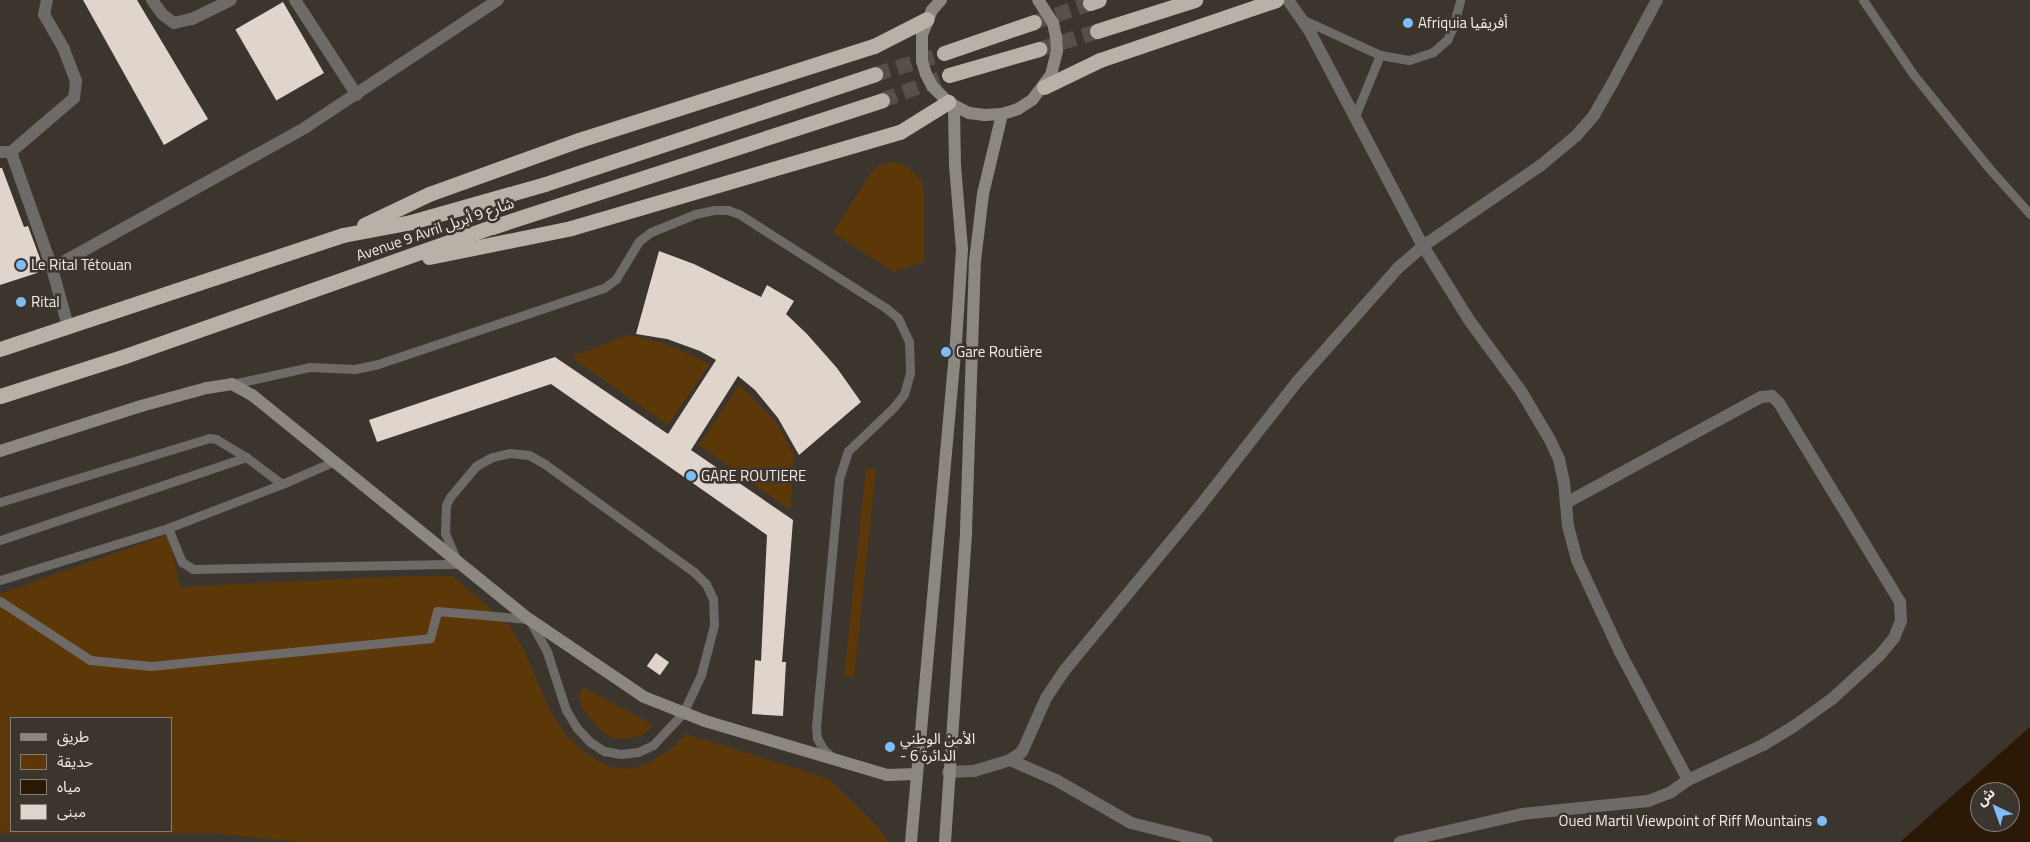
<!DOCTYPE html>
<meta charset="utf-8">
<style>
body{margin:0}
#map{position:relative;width:2030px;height:842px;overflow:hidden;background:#3c352e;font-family:"Titillium Web","Noto Sans Arabic",sans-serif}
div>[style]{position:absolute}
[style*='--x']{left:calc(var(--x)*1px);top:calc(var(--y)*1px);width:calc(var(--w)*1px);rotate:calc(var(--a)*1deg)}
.green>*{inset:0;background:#5c3809;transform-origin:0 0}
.water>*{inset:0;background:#2b1906}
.building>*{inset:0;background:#dfd5cd;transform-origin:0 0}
.highway-tunnel>*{height:15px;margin-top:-7.5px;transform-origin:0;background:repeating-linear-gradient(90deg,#57504a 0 15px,transparent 0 23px)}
.lane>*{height:9px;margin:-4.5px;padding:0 4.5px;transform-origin:4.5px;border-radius:4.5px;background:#6e6a67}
.street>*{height:12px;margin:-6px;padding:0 6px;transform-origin:6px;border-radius:6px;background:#6e6a67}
.secondary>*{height:12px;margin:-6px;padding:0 6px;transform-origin:6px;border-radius:6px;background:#8d8781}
.highway>*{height:15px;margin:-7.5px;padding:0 7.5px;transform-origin:7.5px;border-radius:7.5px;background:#b9b1a8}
.dots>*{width:14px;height:14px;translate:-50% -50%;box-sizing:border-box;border:2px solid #3c352e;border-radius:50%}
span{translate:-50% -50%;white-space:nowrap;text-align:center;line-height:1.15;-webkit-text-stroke:5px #3c352e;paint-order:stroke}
.poi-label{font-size:15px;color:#f0ebe6}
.left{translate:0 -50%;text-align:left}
.right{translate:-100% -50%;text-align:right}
.street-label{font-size:15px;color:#f0ebe6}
.legend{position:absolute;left:10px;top:717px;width:162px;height:115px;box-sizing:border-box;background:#3c352e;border:1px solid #847e78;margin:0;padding:6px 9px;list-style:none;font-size:15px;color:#f0ebe6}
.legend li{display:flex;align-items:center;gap:10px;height:25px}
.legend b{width:25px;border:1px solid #847e78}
.north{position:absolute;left:1970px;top:782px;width:50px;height:50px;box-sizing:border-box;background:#3c352e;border:1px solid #847e78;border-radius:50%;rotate:318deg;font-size:14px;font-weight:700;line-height:20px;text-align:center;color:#f0ebe6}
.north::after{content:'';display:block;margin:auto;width:18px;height:22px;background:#7dbef9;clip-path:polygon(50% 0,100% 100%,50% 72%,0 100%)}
</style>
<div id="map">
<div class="green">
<i style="clip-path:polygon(894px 161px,904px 165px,921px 179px,924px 188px,924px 262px,894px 272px,833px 233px,872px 171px,880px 165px)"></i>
<i style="clip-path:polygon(628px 335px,663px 343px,696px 357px,709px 365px,668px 425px,571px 357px)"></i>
<i style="clip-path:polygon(739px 385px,776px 422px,794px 455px,790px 510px,699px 445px)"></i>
<i style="left:866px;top:468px;width:10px;height:209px;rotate:6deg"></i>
<i style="clip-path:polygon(evenodd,169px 534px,180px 587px,407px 576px,453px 576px,509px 625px,524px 650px,550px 711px,566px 735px,588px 755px,609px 767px,632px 769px,651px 762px,671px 749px,686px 734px,829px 779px,876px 825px,889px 842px,301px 842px,209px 833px,0 833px,0 594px,169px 534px,11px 718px,171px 718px,171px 831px,11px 831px,11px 718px)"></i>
<i style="clip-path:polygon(582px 687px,652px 724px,650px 729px,640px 736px,626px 739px,612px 738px,599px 729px,582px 708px,579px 696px)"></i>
</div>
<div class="water">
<i style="clip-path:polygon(evenodd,2030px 727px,2030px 842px,1900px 842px,2030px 727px,1980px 792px,2010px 792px,2010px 822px,1980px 822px,1980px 792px)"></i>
</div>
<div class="building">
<i style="clip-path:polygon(83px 0,137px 0,208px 119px,164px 145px)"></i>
<i style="left:283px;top:2px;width:82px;height:55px;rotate:60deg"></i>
<i style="clip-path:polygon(0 168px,2px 168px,24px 227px,28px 226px,42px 264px,37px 273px,0 285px)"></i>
<i style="clip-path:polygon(659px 251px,694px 264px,761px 297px,767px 285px,794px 301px,786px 314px,807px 334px,837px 368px,861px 402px,799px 455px,778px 418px,755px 390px,738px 376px,691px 450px,793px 520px,782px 662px,786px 662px,783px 716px,752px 714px,755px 660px,761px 661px,767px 535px,551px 384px,377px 442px,369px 420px,555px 357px,668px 434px,716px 360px,700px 351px,667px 339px,636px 334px)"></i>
<i style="left:656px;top:653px;width:16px;height:16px;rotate:35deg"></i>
</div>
<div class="highway-tunnel">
<i style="--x:1034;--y:22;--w:59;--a:-18.7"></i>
<i style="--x:1039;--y:49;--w:61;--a:-17.2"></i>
<i style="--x:875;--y:74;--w:72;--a:-16.9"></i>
<i style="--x:882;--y:100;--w:72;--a:-20.5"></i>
</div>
<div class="lane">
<i style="--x:1863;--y:0;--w:89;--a:56"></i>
<i style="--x:1913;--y:74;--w:119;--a:51.1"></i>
<i style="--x:1988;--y:167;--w:63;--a:48.2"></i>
<i style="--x:1304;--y:20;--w:84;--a:24.7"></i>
<i style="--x:1380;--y:55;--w:29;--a:10"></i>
<i style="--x:1409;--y:60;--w:25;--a:-18"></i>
<i style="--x:1433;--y:52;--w:18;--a:-41"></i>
<i style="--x:1447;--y:40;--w:14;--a:-65"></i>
<i style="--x:1453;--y:27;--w:28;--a:-75"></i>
<i style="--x:1355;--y:116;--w:66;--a:-67.7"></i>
<i style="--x:232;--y:384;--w:79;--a:-12.4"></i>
<i style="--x:309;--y:367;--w:46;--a:2.5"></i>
<i style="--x:355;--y:369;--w:24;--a:-12"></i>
<i style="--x:378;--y:364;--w:238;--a:-18.6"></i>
<i style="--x:604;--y:288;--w:15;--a:-37"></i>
<i style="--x:616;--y:279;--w:44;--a:-58.8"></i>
<i style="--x:639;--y:241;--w:15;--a:-37"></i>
<i style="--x:651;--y:232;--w:48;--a:-22.2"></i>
<i style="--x:695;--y:214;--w:19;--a:-12"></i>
<i style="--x:714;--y:210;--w:14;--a:0"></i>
<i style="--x:728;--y:210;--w:12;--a:20"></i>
<i style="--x:739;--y:214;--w:174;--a:32.6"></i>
<i style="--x:886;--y:308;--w:16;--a:40"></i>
<i style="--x:898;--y:318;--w:26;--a:65"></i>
<i style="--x:909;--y:342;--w:31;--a:88"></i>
<i style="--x:910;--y:373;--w:22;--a:106"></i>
<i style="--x:904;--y:394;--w:16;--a:128"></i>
<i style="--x:894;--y:407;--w:64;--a:136.3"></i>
<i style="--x:848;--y:451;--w:29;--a:108"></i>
<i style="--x:839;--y:479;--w:247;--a:95.3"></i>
<i style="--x:816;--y:725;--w:13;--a:86"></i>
<i style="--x:817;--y:738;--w:13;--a:61"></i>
<i style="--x:823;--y:749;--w:11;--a:41"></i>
<i style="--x:0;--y:502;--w:219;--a:-17"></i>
<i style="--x:209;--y:438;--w:7;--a:8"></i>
<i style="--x:216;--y:439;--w:35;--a:31"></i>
<i style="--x:246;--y:457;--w:45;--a:36.9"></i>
<i style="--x:168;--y:528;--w:122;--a:-21.1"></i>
<i style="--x:282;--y:484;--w:58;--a:-23.5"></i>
<i style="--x:0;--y:540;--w:260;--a:-18.6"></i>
<i style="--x:0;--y:580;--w:176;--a:-17.2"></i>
<i style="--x:168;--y:528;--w:37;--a:68"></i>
<i style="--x:182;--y:562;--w:13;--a:32"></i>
<i style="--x:193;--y:569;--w:268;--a:-1.1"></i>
<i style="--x:0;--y:601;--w:108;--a:33.2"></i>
<i style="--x:90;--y:660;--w:61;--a:5.6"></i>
<i style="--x:151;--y:666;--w:280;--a:-5.7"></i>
<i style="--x:430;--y:638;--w:28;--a:-75"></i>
<i style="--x:437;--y:611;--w:92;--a:5"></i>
<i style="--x:529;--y:619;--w:38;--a:61"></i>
<i style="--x:547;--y:652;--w:61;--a:71.9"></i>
<i style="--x:566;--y:710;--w:21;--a:59"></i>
<i style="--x:577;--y:728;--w:19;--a:47"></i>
<i style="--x:590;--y:742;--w:17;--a:33"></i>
<i style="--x:604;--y:751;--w:17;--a:10"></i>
<i style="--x:621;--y:754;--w:17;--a:-7"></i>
<i style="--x:638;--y:752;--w:17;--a:-25"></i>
<i style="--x:653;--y:745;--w:44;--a:-46.8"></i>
<i style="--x:683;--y:713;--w:42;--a:-64.7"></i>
<i style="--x:701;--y:675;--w:52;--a:-75.4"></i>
<i style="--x:714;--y:625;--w:26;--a:-92"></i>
<i style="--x:713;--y:599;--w:17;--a:-115"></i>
<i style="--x:706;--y:584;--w:17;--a:-135"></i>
<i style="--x:694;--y:572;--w:184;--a:-144.1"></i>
<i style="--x:545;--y:464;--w:18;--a:-151"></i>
<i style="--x:529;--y:455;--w:19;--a:-174"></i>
<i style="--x:510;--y:453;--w:18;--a:167"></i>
<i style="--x:492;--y:457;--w:18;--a:151"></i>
<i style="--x:476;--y:466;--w:40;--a:130"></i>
<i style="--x:450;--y:497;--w:9;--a:117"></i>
<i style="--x:446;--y:505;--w:28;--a:92"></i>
<i style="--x:445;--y:533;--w:25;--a:67"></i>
</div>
<div class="street">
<i style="--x:152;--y:0;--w:17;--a:54"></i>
<i style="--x:162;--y:14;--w:15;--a:37"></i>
<i style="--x:174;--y:23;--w:18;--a:-13"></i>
<i style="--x:192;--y:19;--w:43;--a:-26"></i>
<i style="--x:295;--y:0;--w:113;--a:56.9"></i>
<i style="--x:1288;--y:0;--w:37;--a:55"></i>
<i style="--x:1309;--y:30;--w:244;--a:62.2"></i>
<i style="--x:1423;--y:246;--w:87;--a:58.1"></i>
<i style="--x:1469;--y:320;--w:88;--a:53.8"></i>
<i style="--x:1521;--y:391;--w:57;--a:59.4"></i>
<i style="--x:1550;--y:440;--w:21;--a:65"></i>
<i style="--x:1559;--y:459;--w:24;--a:78"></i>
<i style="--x:1564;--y:482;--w:44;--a:84.8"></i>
<i style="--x:1568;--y:526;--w:35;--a:75"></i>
<i style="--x:1577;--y:560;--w:102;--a:64.9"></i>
<i style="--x:1620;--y:652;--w:145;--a:62"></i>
<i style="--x:1688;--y:780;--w:83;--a:-25"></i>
<i style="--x:1763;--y:745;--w:35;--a:-31"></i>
<i style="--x:1793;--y:727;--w:48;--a:-35.7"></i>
<i style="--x:1832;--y:699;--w:64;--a:-42.5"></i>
<i style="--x:1879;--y:656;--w:23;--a:-50"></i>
<i style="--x:1894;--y:638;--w:18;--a:-68"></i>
<i style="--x:1901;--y:621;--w:19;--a:-93"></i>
<i style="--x:1900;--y:602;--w:233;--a:-121.3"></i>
<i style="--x:1779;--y:403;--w:10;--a:-135"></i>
<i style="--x:1772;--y:396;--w:11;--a:175"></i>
<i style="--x:1761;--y:397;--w:222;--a:151.5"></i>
<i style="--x:0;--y:152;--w:11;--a:0"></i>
<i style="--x:11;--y:152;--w:123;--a:70.5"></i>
<i style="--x:52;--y:268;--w:60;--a:74.6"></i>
<i style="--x:11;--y:152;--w:83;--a:-40.6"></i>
<i style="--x:74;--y:98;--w:17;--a:-83"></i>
<i style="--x:76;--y:81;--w:34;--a:-111"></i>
<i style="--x:64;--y:49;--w:39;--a:-120"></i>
<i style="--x:44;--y:15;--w:15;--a:-79"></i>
<i style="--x:52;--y:268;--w:291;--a:-29"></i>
<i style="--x:306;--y:127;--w:230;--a:-33.5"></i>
<i style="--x:1010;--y:760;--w:50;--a:23.5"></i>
<i style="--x:1056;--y:780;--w:86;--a:29.8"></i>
<i style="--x:1131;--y:823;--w:78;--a:14"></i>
<i style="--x:948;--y:772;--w:26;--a:-2"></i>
<i style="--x:974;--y:771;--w:38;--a:-17"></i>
<i style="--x:1010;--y:760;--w:14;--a:-34"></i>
<i style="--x:1022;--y:752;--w:59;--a:-66"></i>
<i style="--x:1046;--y:698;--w:32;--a:-56"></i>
<i style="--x:1064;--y:671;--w:214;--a:-50.5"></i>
<i style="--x:1200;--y:506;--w:156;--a:-52"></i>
<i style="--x:1296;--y:383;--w:154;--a:-48.4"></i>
<i style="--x:1398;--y:268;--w:33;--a:-41"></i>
<i style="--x:1423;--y:246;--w:142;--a:-34.4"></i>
<i style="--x:1540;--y:166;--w:47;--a:-39.8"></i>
<i style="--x:1576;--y:136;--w:28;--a:-49"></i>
<i style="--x:1594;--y:115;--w:38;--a:-60"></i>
<i style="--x:1613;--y:82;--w:93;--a:-61.8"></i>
<i style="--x:1400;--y:842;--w:125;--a:-12.9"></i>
<i style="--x:1522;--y:814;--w:127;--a:-5.9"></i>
<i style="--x:1648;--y:801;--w:25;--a:-21"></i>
<i style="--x:1671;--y:792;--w:21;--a:-35"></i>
</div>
<div class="secondary">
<i style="--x:941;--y:0;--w:13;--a:132"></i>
<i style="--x:932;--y:10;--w:27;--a:112"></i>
<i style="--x:922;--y:35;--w:26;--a:90"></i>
<i style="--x:922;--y:61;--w:14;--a:73"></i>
<i style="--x:926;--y:74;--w:13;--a:63"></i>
<i style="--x:932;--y:86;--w:23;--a:45"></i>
<i style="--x:948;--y:102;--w:24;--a:28"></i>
<i style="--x:969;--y:113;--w:16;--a:7"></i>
<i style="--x:985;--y:115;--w:17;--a:-3"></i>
<i style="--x:1002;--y:114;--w:17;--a:-17"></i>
<i style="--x:1018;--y:109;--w:17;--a:-33"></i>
<i style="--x:1032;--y:100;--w:31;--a:-53"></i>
<i style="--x:1051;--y:75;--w:25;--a:-76"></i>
<i style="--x:1057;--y:51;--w:14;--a:-94"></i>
<i style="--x:1056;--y:37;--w:14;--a:-102"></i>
<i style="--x:1053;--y:23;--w:27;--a:-123"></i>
<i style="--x:0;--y:451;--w:148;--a:-17.7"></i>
<i style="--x:141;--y:406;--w:68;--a:-15.3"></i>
<i style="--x:207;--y:388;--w:25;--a:-9"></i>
<i style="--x:232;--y:384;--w:23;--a:29"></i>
<i style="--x:252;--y:395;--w:356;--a:39"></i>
<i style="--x:529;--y:619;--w:139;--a:34.1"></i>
<i style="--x:644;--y:697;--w:66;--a:21.5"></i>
<i style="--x:705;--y:721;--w:190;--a:16.5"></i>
<i style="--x:887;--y:775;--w:29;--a:-2"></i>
<i style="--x:911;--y:842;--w:502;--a:-84.86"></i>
<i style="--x:956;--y:342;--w:93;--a:-86.3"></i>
<i style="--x:962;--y:249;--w:83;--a:-94.8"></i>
<i style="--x:955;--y:166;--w:60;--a:-91"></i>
<i style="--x:945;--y:842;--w:313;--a:-86.1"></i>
<i style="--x:966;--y:530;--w:269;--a:-88.1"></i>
<i style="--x:975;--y:261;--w:67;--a:-83.2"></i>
<i style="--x:983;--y:194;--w:82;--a:-76.6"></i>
</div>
<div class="highway">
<i style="--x:1090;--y:3;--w:9;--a:-18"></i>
<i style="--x:1097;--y:31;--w:103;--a:-17.6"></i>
<i style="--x:944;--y:53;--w:95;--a:-19"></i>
<i style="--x:949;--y:75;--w:94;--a:-16.1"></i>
<i style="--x:1044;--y:87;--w:62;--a:-25.7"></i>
<i style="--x:1100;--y:60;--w:186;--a:-18.8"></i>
<i style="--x:364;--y:225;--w:72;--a:-25.5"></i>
<i style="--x:429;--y:194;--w:159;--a:-19.8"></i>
<i style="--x:579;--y:140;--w:310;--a:-17.7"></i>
<i style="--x:874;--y:46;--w:59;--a:-27"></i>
<i style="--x:429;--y:257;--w:145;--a:-11.5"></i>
<i style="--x:571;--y:228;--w:343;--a:-16.3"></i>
<i style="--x:900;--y:132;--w:57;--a:-32"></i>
<i style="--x:0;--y:349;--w:361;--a:-18.4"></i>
<i style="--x:343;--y:235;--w:69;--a:-10.8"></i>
<i style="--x:411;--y:222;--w:139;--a:-15.8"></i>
<i style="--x:545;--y:184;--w:348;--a:-18.4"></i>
<i style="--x:0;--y:396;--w:131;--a:-17.7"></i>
<i style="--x:125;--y:356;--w:389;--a:-19.4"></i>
<i style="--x:492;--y:227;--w:410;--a:-18"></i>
</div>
<div class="dots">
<i style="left:1408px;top:23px;background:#7dbef9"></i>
<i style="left:21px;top:265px;background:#7dbef9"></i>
<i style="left:21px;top:302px;background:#7dbef9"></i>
<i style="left:946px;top:352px;background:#7dbef9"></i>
<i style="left:691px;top:476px;background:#7dbef9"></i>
<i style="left:890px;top:747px;background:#7dbef9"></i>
<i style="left:1822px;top:821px;background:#7dbef9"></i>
</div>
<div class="poi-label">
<span class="left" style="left:1418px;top:23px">Afriquia أفريقيا</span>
<span class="left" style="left:31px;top:265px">Le Rital Tétouan</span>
<span class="left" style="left:31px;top:302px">Rital</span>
<span class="left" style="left:956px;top:352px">Gare Routière</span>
<span class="left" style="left:701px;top:476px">GARE ROUTIERE</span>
<span class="left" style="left:900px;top:747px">الأمن الوطني<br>- الدائرة 6</span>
<span class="right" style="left:1812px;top:821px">Oued Martil Viewpoint of Riff Mountains</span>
</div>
<div class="street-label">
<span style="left:435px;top:229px;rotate:-19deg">Avenue 9 Avril شارع 9 أبريل</span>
</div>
<ul class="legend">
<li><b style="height:6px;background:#8d8781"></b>طريق</li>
<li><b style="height:14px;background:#5c3809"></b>حديقة</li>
<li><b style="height:14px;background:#2b1906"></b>مياه</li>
<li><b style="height:14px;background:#dfd5cd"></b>مبنى</li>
</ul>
<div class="north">ش</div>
</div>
